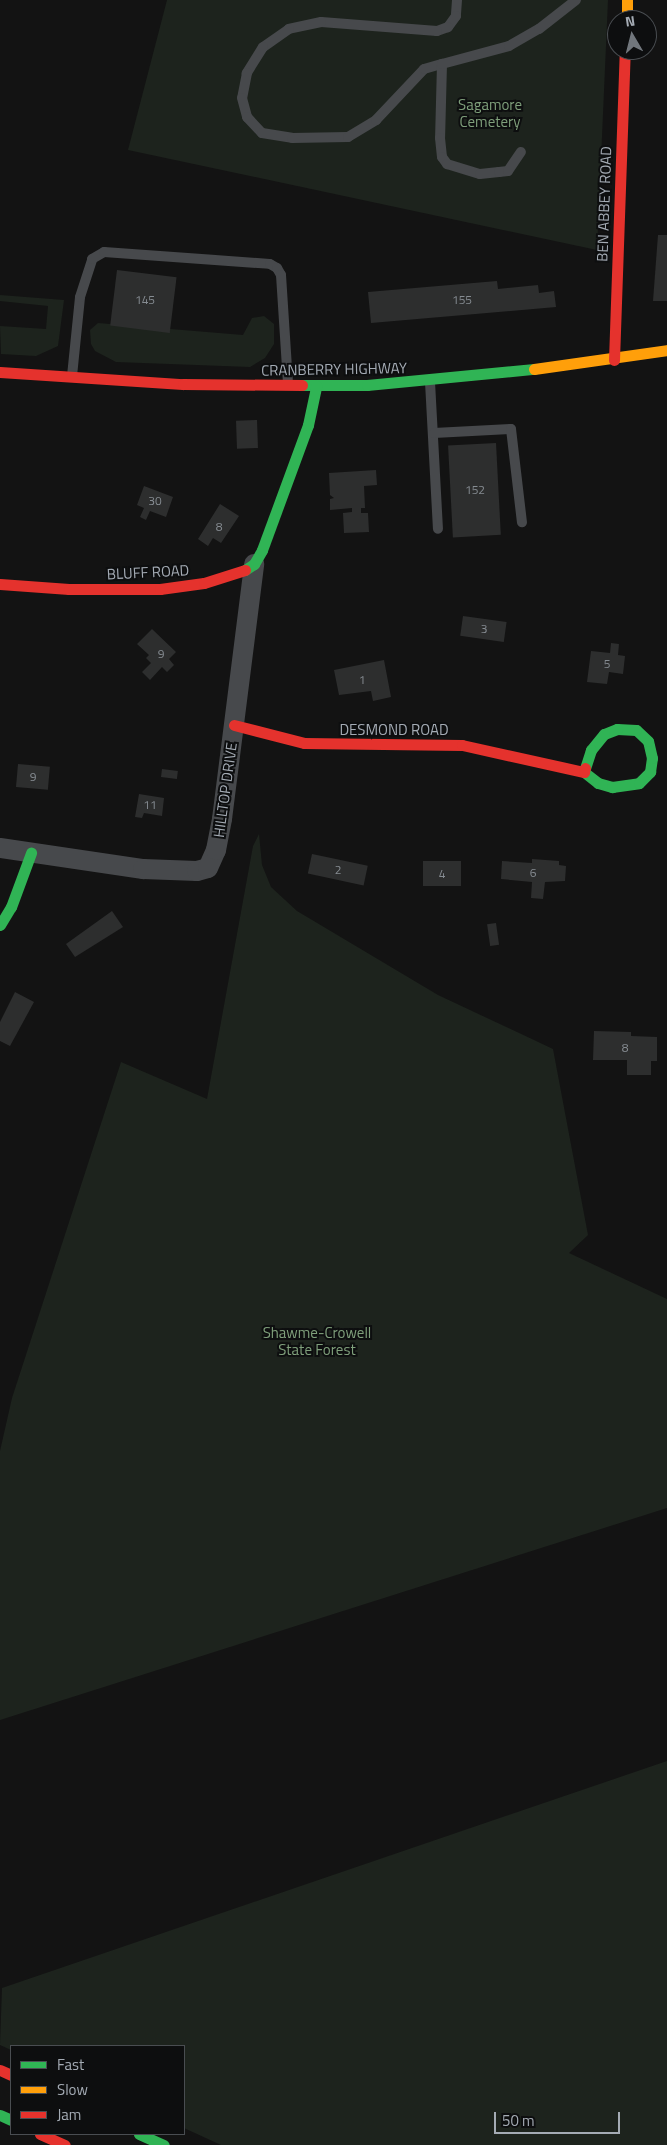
<!DOCTYPE html>
<style>
body{margin:0}
#map{position:relative;width:667px;height:2145px;overflow:hidden;background:#131313;font-family:"Titillium Web",sans-serif}
div>[style]{position:absolute}
[style*='--x']{left:calc(var(--x)*1px);top:calc(var(--y)*1px);width:calc(var(--w)*1px);rotate:calc(var(--a)*1deg)}
.green>*{inset:0;background:#1d231d}
.building>*{inset:0;background:#2d2e2e;transform-origin:0 0}
.lane>*{height:10px;margin:-5px;padding:0 5px;transform-origin:5px;border-radius:5px;background:#47494c}
.street>*{height:20px;margin:-10px;padding:0 10px;transform-origin:10px;border-radius:10px;background:#47494c}
.fast>*{height:11px;margin:-5.5px;padding:0 5.5px;transform-origin:5.5px;border-radius:5.5px;background:#30b455}
.slow>*{height:11px;margin:-5.5px;padding:0 5.5px;transform-origin:5.5px;border-radius:5.5px;background:#ff9f0a}
.jam>*{height:11px;margin:-5.5px;padding:0 5.5px;transform-origin:5.5px;border-radius:5.5px;background:#e5322d}
span{translate:-50% -50%;white-space:nowrap;text-align:center;line-height:1.15;-webkit-text-stroke:4px #0d0e0f;paint-order:stroke}
.number-label{font-size:12px;color:#868c92}
.number-label span{-webkit-text-stroke-width:0}
.park-label{font-size:15px;color:#7f9f7b}
.street-label{font-size:15px;color:#a4abb4}
.legend{position:absolute;left:10px;top:2045px;width:175px;height:90px;box-sizing:border-box;background:#0d0e0f;border:1px solid #494d51;margin:0;padding:6px 9px;list-style:none;font-size:15px;color:#a4abb4}
.legend li{display:flex;align-items:center;gap:10px;height:25px}
.legend b{width:25px;border:1px solid #494d51}
.north{position:absolute;left:607px;top:10px;width:50px;height:50px;box-sizing:border-box;background:#0d0e0f;border:1px solid #494d51;border-radius:50%;rotate:352deg;font-size:14px;font-weight:700;line-height:20px;text-align:center;color:#a4abb4}
.north::after{content:'';display:block;margin:auto;width:18px;height:22px;background:#71767c;clip-path:polygon(50% 0,100% 100%,50% 72%,0 100%)}
.scale{position:absolute;left:494px;top:2112px;width:126px;height:22px;box-sizing:border-box;border:2px solid #a4abb4;border-top:0;padding-left:6px;font-size:15px;line-height:18px;white-space:nowrap;color:#a4abb4;-webkit-text-stroke:4px #0d0e0f;paint-order:stroke}
</style>
<div id="map">
<div class="green">
<i style="clip-path:polygon(167px 0,608px 0,597px 250px,128px 150px)"></i>
<i style="clip-path:polygon(0 295px,64px 300px,58px 346px,36px 356px,1px 354px,0 326px,46px 329px,48px 306px,0 301px)"></i>
<i style="clip-path:polygon(264px 316px,274px 324px,274px 344px,265px 358px,250px 367px,116px 362px,95px 351px,91px 344px,90px 330px,98px 323px,243px 335px,252px 318px)"></i>
<i style="clip-path:polygon(259px 834px,262px 865px,271px 887px,297px 911px,438px 995px,553px 1049px,588px 1235px,569px 1253px,667px 1299px,667px 1508px,0 1720px,0 1451px,12px 1398px,121px 1062px,207px 1099px,253px 846px)"></i>
<i style="clip-path:polygon(667px 1761px,667px 2145px,221px 2145px,184px 2128px,184px 2046px,11px 2046px,11px 2050px,0 2045px,2px 1988px)"></i>
</div>
<div class="building">
<i style="clip-path:polygon(658px 235px,667px 235px,667px 301px,653px 301px)"></i>
<i style="left:117px;top:270px;width:60px;height:56px;rotate:7deg"></i>
<i style="clip-path:polygon(497px 281px,498px 289px,538px 285px,539px 293px,554px 291px,556px 307px,371px 323px,368px 292px)"></i>
<i style="left:257px;top:420px;width:28px;height:21px;rotate:88deg"></i>
<i style="left:496px;top:443px;width:92px;height:48px;rotate:87deg"></i>
<i style="clip-path:polygon(376px 470px,377px 485px,364px 486px,365px 508px,361px 508px,361px 513px,368px 513px,369px 532px,344px 533px,343px 513px,352px 512px,352px 508px,330px 510px,330px 499px,334px 498px,330px 495px,329px 473px)"></i>
<i style="clip-path:polygon(144px 486px,173px 497px,166px 517px,150px 511px,146px 520px,140px 517px,144px 508px,137px 505px)"></i>
<i style="clip-path:polygon(220px 504px,239px 516px,221px 543px,213px 538px,208px 546px,198px 539px)"></i>
<i style="left:463px;top:616px;width:44px;height:20px;rotate:8deg"></i>
<i style="clip-path:polygon(152px 629px,176px 652px,169px 659px,174px 665px,167px 672px,162px 667px,150px 680px,142px 672px,151px 663px,146px 658px,149px 655px,137px 644px)"></i>
<i style="clip-path:polygon(611px 643px,619px 644px,618px 655px,625px 656px,623px 674px,609px 672px,607px 684px,587px 682px,591px 651px,610px 653px)"></i>
<i style="clip-path:polygon(384px 660px,391px 697px,373px 701px,371px 691px,339px 695px,334px 670px)"></i>
<i style="left:18px;top:764px;width:32px;height:23px;rotate:5deg"></i>
<i style="left:162px;top:769px;width:16px;height:8px;rotate:7deg"></i>
<i style="clip-path:polygon(139px 794px,164px 798px,162px 816px,144px 813px,142px 818px,135px 817px)"></i>
<i style="left:312px;top:854px;width:57px;height:20px;rotate:12deg"></i>
<i style="clip-path:polygon(532px 859px,559px 861px,559px 865px,566px 866px,565px 881px,545px 882px,543px 899px,531px 898px,532px 882px,501px 879px,502px 861px,532px 863px)"></i>
<i style="left:423px;top:861px;width:38px;height:25px"></i>
<i style="clip-path:polygon(112px 911px,123px 927px,75px 957px,66px 944px)"></i>
<i style="left:496px;top:923px;width:22px;height:9px;rotate:82deg"></i>
<i style="clip-path:polygon(15px 992px,34px 1002px,10px 1046px,0 1041px,0 1022px)"></i>
<i style="clip-path:polygon(594px 1031px,631px 1032px,631px 1036px,657px 1037px,657px 1061px,651px 1061px,651px 1075px,627px 1075px,627px 1060px,593px 1060px)"></i>
</div>
<div class="lane">
<i style="--x:457;--y:0;--w:16;--a:94"></i>
<i style="--x:456;--y:16;--w:14;--a:126"></i>
<i style="--x:448;--y:27;--w:12;--a:160"></i>
<i style="--x:437;--y:31;--w:116;--a:-175.6"></i>
<i style="--x:321;--y:22;--w:33;--a:168"></i>
<i style="--x:289;--y:29;--w:32;--a:145"></i>
<i style="--x:263;--y:47;--w:31;--a:122"></i>
<i style="--x:247;--y:73;--w:25;--a:101"></i>
<i style="--x:242;--y:98;--w:20;--a:75"></i>
<i style="--x:247;--y:117;--w:22;--a:47"></i>
<i style="--x:262;--y:133;--w:30;--a:9"></i>
<i style="--x:292;--y:138;--w:56;--a:-1"></i>
<i style="--x:348;--y:137;--w:33;--a:-31"></i>
<i style="--x:376;--y:120;--w:70;--a:-46.7"></i>
<i style="--x:424;--y:69;--w:19;--a:-16"></i>
<i style="--x:442;--y:64;--w:74;--a:91.5"></i>
<i style="--x:440;--y:138;--w:19;--a:84"></i>
<i style="--x:442;--y:157;--w:9;--a:54"></i>
<i style="--x:447;--y:164;--w:34;--a:17"></i>
<i style="--x:480;--y:174;--w:19;--a:-6"></i>
<i style="--x:499;--y:172;--w:9;--a:-6"></i>
<i style="--x:508;--y:171;--w:23;--a:-56"></i>
<i style="--x:442;--y:64;--w:69;--a:-15"></i>
<i style="--x:509;--y:46;--w:34;--a:-30"></i>
<i style="--x:539;--y:29;--w:47;--a:-38.1"></i>
<i style="--x:72;--y:376;--w:79;--a:-84.2"></i>
<i style="--x:80;--y:297;--w:40;--a:-72"></i>
<i style="--x:92;--y:259;--w:14;--a:-30"></i>
<i style="--x:104;--y:252;--w:166;--a:4.1"></i>
<i style="--x:270;--y:264;--w:8;--a:30"></i>
<i style="--x:277;--y:268;--w:8;--a:60"></i>
<i style="--x:281;--y:275;--w:109;--a:86.3"></i>
<i style="--x:430;--y:382;--w:147;--a:86.9"></i>
<i style="--x:434;--y:433;--w:77;--a:-3"></i>
<i style="--x:511;--y:429;--w:94;--a:83.3"></i>
</div>
<div class="street">
<i style="--x:0;--y:848;--w:145;--a:8.4"></i>
<i style="--x:143;--y:869;--w:54;--a:2.1"></i>
<i style="--x:197;--y:871;--w:11;--a:-15"></i>
<i style="--x:208;--y:868;--w:20;--a:-66"></i>
<i style="--x:216;--y:850;--w:32;--a:-79"></i>
<i style="--x:222;--y:819;--w:257;--a:-82.8"></i>
</div>
<div class="fast">
<i style="--x:302;--y:385;--w:65;--a:0"></i>
<i style="--x:367;--y:385;--w:168;--a:-5.5"></i>
<i style="--x:245;--y:570;--w:11;--a:-34"></i>
<i style="--x:254;--y:564;--w:16;--a:-60"></i>
<i style="--x:262;--y:550;--w:133;--a:-69.8"></i>
<i style="--x:308;--y:425;--w:40;--a:-78"></i>
<i style="--x:584;--y:772;--w:18;--a:38"></i>
<i style="--x:598;--y:783;--w:15;--a:16"></i>
<i style="--x:612;--y:787;--w:27;--a:-8"></i>
<i style="--x:639;--y:783;--w:16;--a:-45"></i>
<i style="--x:650;--y:772;--w:14;--a:-82"></i>
<i style="--x:652;--y:758;--w:17;--a:-103"></i>
<i style="--x:648;--y:741;--w:16;--a:-137"></i>
<i style="--x:636;--y:730;--w:19;--a:-177"></i>
<i style="--x:617;--y:729;--w:14;--a:159"></i>
<i style="--x:604;--y:734;--w:21;--a:129"></i>
<i style="--x:591;--y:750;--w:19;--a:108"></i>
<i style="--x:0;--y:925;--w:21;--a:-59"></i>
<i style="--x:11;--y:907;--w:58;--a:-69.7"></i>
<i style="--x:0;--y:2115;--w:12;--a:24"></i>
<i style="--x:139;--y:2134;--w:27;--a:24"></i>
</div>
<div class="slow">
<i style="--x:627;--y:0;--w:20;--a:90"></i>
<i style="--x:534;--y:369;--w:134;--a:-8.1"></i>
</div>
<div class="jam">
<i style="--x:614;--y:360;--w:310;--a:-88"></i>
<i style="--x:0;--y:372;--w:183;--a:3.8"></i>
<i style="--x:183;--y:384;--w:119;--a:0.5"></i>
<i style="--x:0;--y:584;--w:69;--a:4.1"></i>
<i style="--x:69;--y:589;--w:91;--a:0"></i>
<i style="--x:160;--y:589;--w:44;--a:-7.8"></i>
<i style="--x:204;--y:583;--w:43;--a:-17.6"></i>
<i style="--x:234;--y:725;--w:72;--a:14.4"></i>
<i style="--x:304;--y:743;--w:158;--a:0.7"></i>
<i style="--x:462;--y:745;--w:125;--a:12.5"></i>
<i style="--x:584;--y:772;--w:4;--a:-76"></i>
<i style="--x:0;--y:2070;--w:12;--a:24"></i>
<i style="--x:40;--y:2134;--w:27;--a:24"></i>
</div>
<div class="number-label">
<span style="left:145px;top:300px">145</span>
<span style="left:462px;top:300px">155</span>
<span style="left:475px;top:490px">152</span>
<span style="left:155px;top:501px">30</span>
<span style="left:219px;top:527px">8</span>
<span style="left:484px;top:629px">3</span>
<span style="left:161px;top:654px">9</span>
<span style="left:607px;top:664px">5</span>
<span style="left:362px;top:680px">1</span>
<span style="left:33px;top:777px">9</span>
<span style="left:150px;top:805px">11</span>
<span style="left:338px;top:870px">2</span>
<span style="left:533px;top:873px">6</span>
<span style="left:442px;top:874px">4</span>
<span style="left:625px;top:1048px">8</span>
</div>
<div class="park-label">
<span style="left:490px;top:113px">Sagamore<br>Cemetery</span>
<span style="left:317px;top:1341px">Shawme-Crowell<br>State Forest</span>
</div>
<div class="street-label">
<span style="left:604px;top:204px;rotate:-88deg">BEN ABBEY ROAD</span>
<span style="left:334px;top:369px;rotate:-1deg">CRANBERRY HIGHWAY</span>
<span style="left:148px;top:572px;rotate:-3deg">BLUFF ROAD</span>
<span style="left:394px;top:730px">DESMOND ROAD</span>
<span style="left:225px;top:790px;rotate:-82deg">HILLTOP DRIVE</span>
</div>
<ul class="legend">
<li><b style="height:6px;background:#30b455"></b>Fast</li>
<li><b style="height:6px;background:#ff9f0a"></b>Slow</li>
<li><b style="height:6px;background:#e5322d"></b>Jam</li>
</ul>
<div class="north">N</div>
<div class="scale">50 m</div>
</div>
